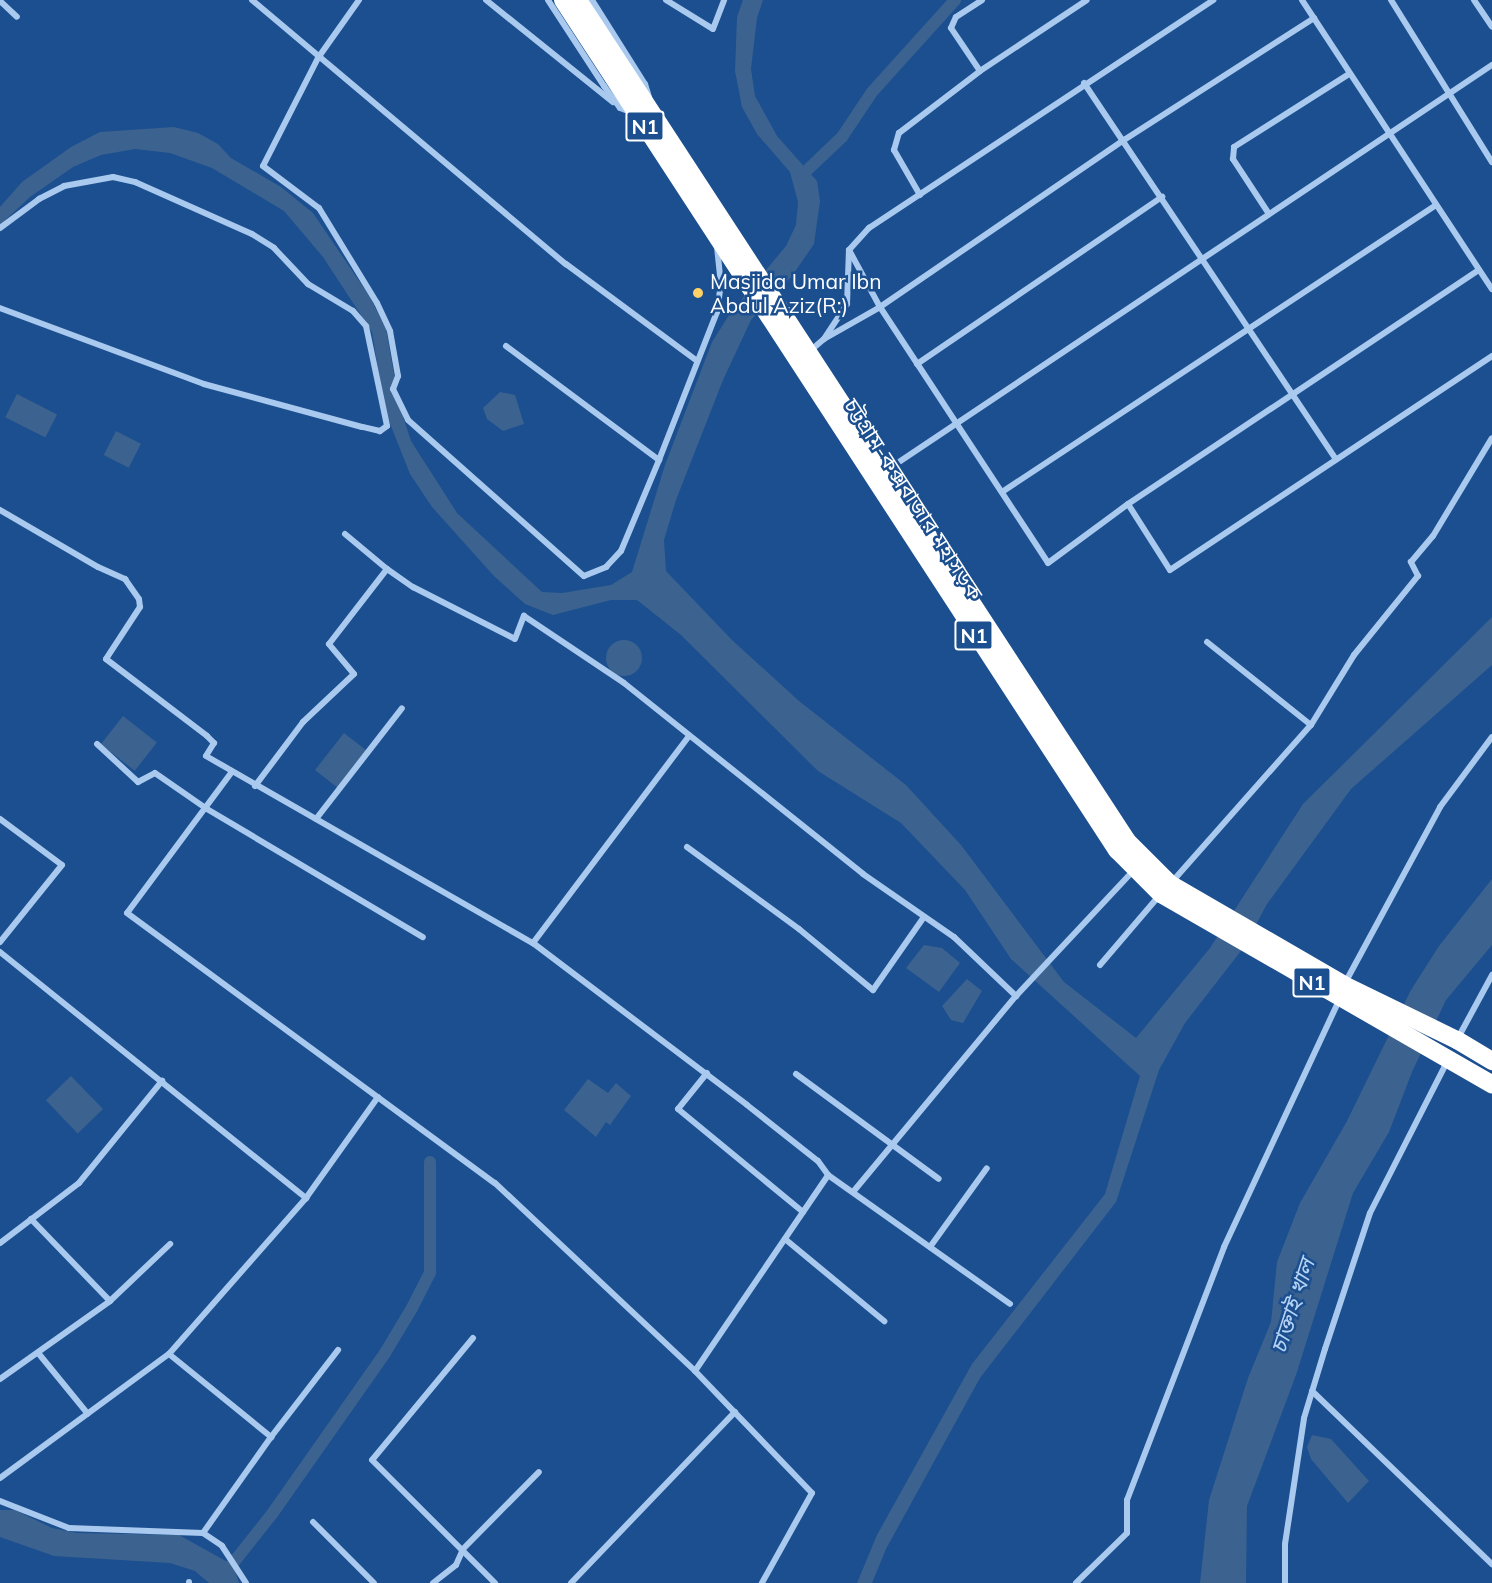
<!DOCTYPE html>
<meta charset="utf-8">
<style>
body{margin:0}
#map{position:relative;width:1492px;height:1583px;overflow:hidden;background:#1b4f8f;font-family:Mulish,"Noto Sans Bengali",sans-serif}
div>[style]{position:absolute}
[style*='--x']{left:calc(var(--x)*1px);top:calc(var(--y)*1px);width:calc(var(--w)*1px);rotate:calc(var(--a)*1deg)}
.water>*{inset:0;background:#3c6290;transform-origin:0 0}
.round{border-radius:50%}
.canal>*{height:12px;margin:-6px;padding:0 6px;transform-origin:6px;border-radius:6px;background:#3c6290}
.street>*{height:6px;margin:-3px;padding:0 3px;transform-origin:3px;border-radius:3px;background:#a9c9ee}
.highway>*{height:18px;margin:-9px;padding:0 9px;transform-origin:9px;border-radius:9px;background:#fff}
.dots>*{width:16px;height:16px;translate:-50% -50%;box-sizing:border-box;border:3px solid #1b4f8f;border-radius:50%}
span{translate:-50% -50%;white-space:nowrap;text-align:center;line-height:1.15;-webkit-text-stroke:5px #1b4f8f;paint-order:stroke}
.shield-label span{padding:2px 4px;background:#1b4f8f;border:2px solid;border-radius:4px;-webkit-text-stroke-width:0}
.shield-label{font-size:20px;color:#fff;font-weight:700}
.poi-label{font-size:21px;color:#fff}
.left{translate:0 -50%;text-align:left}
.street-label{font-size:21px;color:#fff}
.water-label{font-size:22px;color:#b5d3f5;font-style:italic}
</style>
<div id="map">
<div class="water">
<i style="clip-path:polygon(743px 0,763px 0,757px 18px,751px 69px,755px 96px,777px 136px,817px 181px,820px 201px,814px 244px,792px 276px,751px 320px,723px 380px,676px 500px,664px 540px,666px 571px,732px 640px,799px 701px,906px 785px,961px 845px,1064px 982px,1136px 1038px,1210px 948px,1303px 804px,1492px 617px,1492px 665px,1351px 789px,1267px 904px,1244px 947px,1185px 1023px,1159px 1070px,1116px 1202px,980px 1378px,886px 1549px,872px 1583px,857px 1583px,877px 1535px,972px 1364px,1105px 1194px,1140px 1076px,1011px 959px,965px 890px,901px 823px,818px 771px,681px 635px,637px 600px,611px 600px,553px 615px,525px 604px,494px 576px,432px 507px,410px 474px,385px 411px,372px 332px,323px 257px,284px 211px,212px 168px,170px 153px,135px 149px,101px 155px,73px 167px,30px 197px,0 225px,0 207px,22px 182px,71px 147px,100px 132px,174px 127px,198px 133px,218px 144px,231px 158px,281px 187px,313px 213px,370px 297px,386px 329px,395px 380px,393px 386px,411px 441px,457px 513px,542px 592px,562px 593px,611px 585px,632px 572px,665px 465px,712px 342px,731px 312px,786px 246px,796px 225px,798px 202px,790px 172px,757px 134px,742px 107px,735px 71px,737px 17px)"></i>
<i style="clip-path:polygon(500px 392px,515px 395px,524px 424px,503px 431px,487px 419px,483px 408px)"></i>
<i style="left:17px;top:394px;width:45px;height:26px;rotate:27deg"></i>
<i style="left:116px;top:431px;width:28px;height:27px;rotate:27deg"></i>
<i class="round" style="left:606px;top:640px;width:36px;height:36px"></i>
<i style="left:123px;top:716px;width:43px;height:36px;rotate:38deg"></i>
<i style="left:344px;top:733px;width:29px;height:47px;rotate:38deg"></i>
<i style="clip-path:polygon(1492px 879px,1492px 945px,1446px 1000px,1412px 1072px,1389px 1132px,1353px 1193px,1296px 1375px,1247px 1506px,1246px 1583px,1200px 1583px,1209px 1500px,1248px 1378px,1271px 1322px,1277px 1262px,1300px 1203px,1347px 1121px,1411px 990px,1439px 946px)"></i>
<i style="clip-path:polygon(924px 945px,942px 948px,960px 963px,939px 992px,906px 968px)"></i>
<i style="clip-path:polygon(967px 979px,982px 991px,963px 1023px,951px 1020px,942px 1006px)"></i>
<i style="left:71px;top:1076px;width:46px;height:35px;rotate:46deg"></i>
<i style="clip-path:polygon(588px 1079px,608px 1093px,616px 1083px,631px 1096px,610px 1125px,606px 1122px,596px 1137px,564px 1110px)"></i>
<i style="clip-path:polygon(1312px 1435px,1331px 1439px,1369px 1481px,1348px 1503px,1311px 1459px,1307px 1447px)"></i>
<i style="clip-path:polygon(0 1510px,15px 1510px,52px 1528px,77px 1533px,179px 1535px,233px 1565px,239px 1583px,209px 1583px,195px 1571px,170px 1563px,54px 1556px,0 1537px)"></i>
</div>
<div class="canal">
<i style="--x:802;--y:175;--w:55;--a:-43.5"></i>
<i style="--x:842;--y:137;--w:54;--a:-56.3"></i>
<i style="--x:872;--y:92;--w:124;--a:-47.9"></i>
<i style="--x:226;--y:1572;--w:74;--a:-51.6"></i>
<i style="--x:272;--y:1514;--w:197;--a:-54.9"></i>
<i style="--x:385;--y:1353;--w:52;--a:-59"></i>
<i style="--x:412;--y:1308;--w:39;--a:-63"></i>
<i style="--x:430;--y:1273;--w:111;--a:-90"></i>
</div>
<div class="street">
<i style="--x:252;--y:0;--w:410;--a:40.1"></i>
<i style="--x:566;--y:264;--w:163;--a:36.5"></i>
<i style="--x:359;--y:0;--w:71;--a:125.3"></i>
<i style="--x:318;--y:58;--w:121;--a:117"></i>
<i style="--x:263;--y:166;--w:70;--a:36.9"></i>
<i style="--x:319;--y:208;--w:111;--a:58.6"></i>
<i style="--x:377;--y:303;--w:31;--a:65"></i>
<i style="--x:390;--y:331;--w:46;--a:79.9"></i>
<i style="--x:398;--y:376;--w:14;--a:111"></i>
<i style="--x:393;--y:389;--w:34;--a:64"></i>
<i style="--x:408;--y:420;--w:235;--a:41.6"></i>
<i style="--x:584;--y:576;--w:24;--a:-22"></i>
<i style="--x:606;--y:567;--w:22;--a:-47"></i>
<i style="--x:621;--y:551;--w:99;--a:-67.3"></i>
<i style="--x:659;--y:460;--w:159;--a:-68.6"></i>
<i style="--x:717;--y:312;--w:27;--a:-82"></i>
<i style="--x:721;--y:285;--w:36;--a:-96"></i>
<i style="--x:486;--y:0;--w:163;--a:38.8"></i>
<i style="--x:548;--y:0;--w:103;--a:56.9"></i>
<i style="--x:604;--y:86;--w:27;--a:54"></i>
<i style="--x:620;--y:108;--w:12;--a:20"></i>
<i style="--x:592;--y:0;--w:99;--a:57.8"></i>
<i style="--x:645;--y:84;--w:14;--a:73"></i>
<i style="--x:666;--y:0;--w:55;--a:31.7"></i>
<i style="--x:713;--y:29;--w:31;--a:-69"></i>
<i style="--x:1302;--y:0;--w:346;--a:56.7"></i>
<i style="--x:1391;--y:0;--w:191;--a:58.1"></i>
<i style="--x:1474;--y:0;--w:32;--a:56"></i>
<i style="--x:0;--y:1;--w:23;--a:43"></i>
<i style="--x:980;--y:71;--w:52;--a:-124"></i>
<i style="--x:951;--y:28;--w:12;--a:-66"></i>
<i style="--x:956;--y:17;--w:31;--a:-33"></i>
<i style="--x:1084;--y:83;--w:453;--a:56.2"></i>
<i style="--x:920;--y:195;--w:52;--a:-120"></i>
<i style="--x:894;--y:150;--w:18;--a:-74"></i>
<i style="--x:899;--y:133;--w:102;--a:-37.4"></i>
<i style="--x:980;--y:71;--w:128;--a:-33.6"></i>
<i style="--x:1269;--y:214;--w:66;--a:-123.2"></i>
<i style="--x:1233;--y:159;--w:12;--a:-85"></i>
<i style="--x:1234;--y:147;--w:136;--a:-32.4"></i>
<i style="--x:0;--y:228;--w:49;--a:-36.6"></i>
<i style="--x:39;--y:199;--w:28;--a:-27"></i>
<i style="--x:64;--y:186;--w:50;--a:-10.4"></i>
<i style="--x:113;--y:177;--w:23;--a:13"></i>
<i style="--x:135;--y:182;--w:128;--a:24"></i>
<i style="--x:252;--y:234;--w:26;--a:32"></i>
<i style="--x:274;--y:248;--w:50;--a:46.6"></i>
<i style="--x:308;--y:284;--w:52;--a:31"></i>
<i style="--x:353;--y:311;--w:20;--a:49"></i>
<i style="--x:366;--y:326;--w:102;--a:78.1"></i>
<i style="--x:387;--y:426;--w:9;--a:144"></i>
<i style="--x:380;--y:431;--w:18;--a:-167"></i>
<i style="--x:362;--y:427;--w:164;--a:-164.8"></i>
<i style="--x:204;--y:384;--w:218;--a:-159.6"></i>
<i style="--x:849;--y:250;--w:65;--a:61.5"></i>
<i style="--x:880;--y:307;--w:306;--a:56.7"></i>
<i style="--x:1048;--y:563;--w:99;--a:-36.4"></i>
<i style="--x:1128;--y:504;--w:422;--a:-33.7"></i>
<i style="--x:824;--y:339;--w:64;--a:-29.7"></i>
<i style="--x:880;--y:307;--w:296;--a:-34.4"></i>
<i style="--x:1124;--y:140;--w:226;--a:-32.7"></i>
<i style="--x:506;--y:346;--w:191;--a:36.7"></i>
<i style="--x:810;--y:351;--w:18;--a:-41"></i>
<i style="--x:824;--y:339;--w:42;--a:-56.7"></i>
<i style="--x:847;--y:304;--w:54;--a:-87.9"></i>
<i style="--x:849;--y:250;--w:30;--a:-48"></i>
<i style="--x:869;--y:228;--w:413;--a:-33.5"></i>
<i style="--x:917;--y:364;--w:297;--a:-34.3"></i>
<i style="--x:887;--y:470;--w:728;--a:-33.8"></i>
<i style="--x:1002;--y:492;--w:520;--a:-33.48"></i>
<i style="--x:1128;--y:504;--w:78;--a:57.5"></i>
<i style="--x:1170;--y:570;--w:387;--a:-33.6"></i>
<i style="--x:0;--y:510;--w:113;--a:30.2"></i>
<i style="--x:98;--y:567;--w:30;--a:24"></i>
<i style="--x:125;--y:579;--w:24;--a:55"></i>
<i style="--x:139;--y:599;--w:8;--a:83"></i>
<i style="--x:140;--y:607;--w:62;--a:123.2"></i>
<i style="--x:106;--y:659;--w:127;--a:37.3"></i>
<i style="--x:207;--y:736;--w:10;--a:45"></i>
<i style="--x:214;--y:743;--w:15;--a:122"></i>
<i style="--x:206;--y:756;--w:377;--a:29.8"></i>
<i style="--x:533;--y:943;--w:268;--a:37.1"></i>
<i style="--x:747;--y:1105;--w:90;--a:38.3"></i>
<i style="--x:818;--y:1161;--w:17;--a:54"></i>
<i style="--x:828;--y:1175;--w:223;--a:35.3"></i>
<i style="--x:345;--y:534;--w:55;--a:39.8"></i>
<i style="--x:1207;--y:642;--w:133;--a:38.6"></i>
<i style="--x:97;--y:744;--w:56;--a:42.8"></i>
<i style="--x:138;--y:782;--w:19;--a:-28"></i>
<i style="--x:155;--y:773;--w:63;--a:34.7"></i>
<i style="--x:207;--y:809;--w:251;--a:30.7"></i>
<i style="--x:231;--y:773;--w:174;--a:126.6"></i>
<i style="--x:127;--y:913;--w:456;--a:36.3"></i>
<i style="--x:495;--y:1183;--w:274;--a:43.2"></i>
<i style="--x:695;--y:1371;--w:169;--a:46.2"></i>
<i style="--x:812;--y:1493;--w:103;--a:119.1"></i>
<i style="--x:255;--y:786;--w:80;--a:-53.1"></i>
<i style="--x:303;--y:722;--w:70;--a:-43.3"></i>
<i style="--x:354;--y:674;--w:39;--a:-130"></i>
<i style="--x:329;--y:644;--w:95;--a:-52.3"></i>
<i style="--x:387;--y:569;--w:32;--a:35"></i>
<i style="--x:413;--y:587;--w:114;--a:27"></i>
<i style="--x:515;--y:639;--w:25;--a:-69"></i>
<i style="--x:524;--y:616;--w:120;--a:33.8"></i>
<i style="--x:624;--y:683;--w:306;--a:38.6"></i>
<i style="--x:863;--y:874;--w:111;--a:34.7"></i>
<i style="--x:954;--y:937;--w:86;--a:43.6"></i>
<i style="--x:0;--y:819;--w:77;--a:36.6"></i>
<i style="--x:62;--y:865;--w:99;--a:128.8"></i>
<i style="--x:316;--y:819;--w:140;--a:-52.2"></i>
<i style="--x:687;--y:847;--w:139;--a:36.2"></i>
<i style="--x:799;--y:929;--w:96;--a:39.5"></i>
<i style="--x:873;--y:990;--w:89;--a:-55.1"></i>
<i style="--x:1171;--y:883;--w:211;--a:-48.5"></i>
<i style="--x:1311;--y:725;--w:82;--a:-58.4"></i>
<i style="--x:1354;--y:655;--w:102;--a:-51"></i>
<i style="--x:1418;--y:576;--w:16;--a:-117"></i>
<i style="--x:1411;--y:562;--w:34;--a:-50"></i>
<i style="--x:1433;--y:536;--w:114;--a:-59"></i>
<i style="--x:533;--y:943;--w:258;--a:-53"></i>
<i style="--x:0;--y:952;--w:393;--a:38.8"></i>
<i style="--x:1100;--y:965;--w:91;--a:-49.5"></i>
<i style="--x:1345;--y:983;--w:200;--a:-61.6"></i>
<i style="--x:1440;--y:807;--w:87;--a:-53.4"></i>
<i style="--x:1458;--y:1038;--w:72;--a:-61.6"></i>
<i style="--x:707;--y:1073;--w:46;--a:128.9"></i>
<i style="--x:678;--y:1109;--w:162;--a:39.5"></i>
<i style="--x:796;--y:1074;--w:177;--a:36.3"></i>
<i style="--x:853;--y:1192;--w:255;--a:-50.3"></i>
<i style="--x:1016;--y:996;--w:173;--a:-46.9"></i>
<i style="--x:31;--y:1219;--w:114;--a:46.1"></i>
<i style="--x:785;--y:1239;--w:129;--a:39.6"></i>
<i style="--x:0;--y:1243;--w:99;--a:-37.2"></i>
<i style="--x:79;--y:1183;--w:132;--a:-50.9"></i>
<i style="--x:930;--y:1247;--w:97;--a:-54.2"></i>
<i style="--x:473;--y:1338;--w:158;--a:129.6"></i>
<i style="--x:372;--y:1460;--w:174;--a:45"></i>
<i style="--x:39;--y:1354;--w:77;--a:50.8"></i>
<i style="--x:169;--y:1354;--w:132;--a:39.1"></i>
<i style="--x:271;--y:1437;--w:110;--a:-52.4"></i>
<i style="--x:695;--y:1371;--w:237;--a:-55.8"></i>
<i style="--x:0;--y:1379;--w:135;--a:-35.3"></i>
<i style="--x:110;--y:1301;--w:83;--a:-43.5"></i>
<i style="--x:1312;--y:1391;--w:250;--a:43.9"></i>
<i style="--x:0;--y:1478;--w:210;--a:-36.3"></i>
<i style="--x:169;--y:1354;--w:208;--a:-48.7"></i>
<i style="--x:306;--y:1198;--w:124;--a:-54.5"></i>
<i style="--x:0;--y:1501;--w:74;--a:21.4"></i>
<i style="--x:69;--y:1528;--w:134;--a:2.1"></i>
<i style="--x:203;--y:1533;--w:23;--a:34"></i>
<i style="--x:222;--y:1546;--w:44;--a:57"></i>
<i style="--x:313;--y:1522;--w:86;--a:45"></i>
<i style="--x:203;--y:1533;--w:118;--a:-54.7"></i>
<i style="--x:189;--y:1583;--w:1;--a:-90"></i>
<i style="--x:433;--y:1583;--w:29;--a:-38"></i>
<i style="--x:456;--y:1565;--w:17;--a:-66"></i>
<i style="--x:463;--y:1549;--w:108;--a:-45.4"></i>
<i style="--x:571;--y:1583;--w:237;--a:-46.2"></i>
<i style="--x:1076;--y:1583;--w:71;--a:-44.4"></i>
<i style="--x:1127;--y:1533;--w:33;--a:-90"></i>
<i style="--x:1127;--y:1500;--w:271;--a:-69"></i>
<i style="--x:1224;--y:1247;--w:272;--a:-65"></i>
<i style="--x:1285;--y:1583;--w:39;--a:-90"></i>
<i style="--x:1285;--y:1544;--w:127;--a:-81.4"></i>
<i style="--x:1304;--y:1418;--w:72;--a:-73.1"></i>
<i style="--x:1325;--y:1349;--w:143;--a:-71.7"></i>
<i style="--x:1370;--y:1213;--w:169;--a:-63"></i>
</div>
<div class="highway">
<i style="--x:563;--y:0;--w:1015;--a:56.91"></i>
<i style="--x:1117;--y:850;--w:62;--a:45"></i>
<i style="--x:1161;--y:894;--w:382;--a:29.9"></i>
<i style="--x:578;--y:0;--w:1004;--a:56.86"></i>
<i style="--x:1127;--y:841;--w:61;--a:45"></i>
<i style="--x:1170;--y:884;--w:201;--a:30.1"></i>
<i style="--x:1344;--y:985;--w:126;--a:26"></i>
<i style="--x:1457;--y:1040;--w:41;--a:31"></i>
</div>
<div class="dots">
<i style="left:698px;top:293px;background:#ffd166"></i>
</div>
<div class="shield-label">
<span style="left:645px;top:126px">N1</span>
<span style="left:974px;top:635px">N1</span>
<span style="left:1312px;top:982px">N1</span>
</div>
<div class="poi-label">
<span class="left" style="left:710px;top:293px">Masjida Umar Ibn<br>Abdul Aziz(R:)</span>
</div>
<div class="street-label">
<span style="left:914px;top:499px;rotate:57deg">চট্টগ্রাম-কক্সবাজার মহাসড়ক</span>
</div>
<div class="water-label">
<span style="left:1293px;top:1306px;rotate:-72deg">চাক্তাই খাল</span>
</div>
</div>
